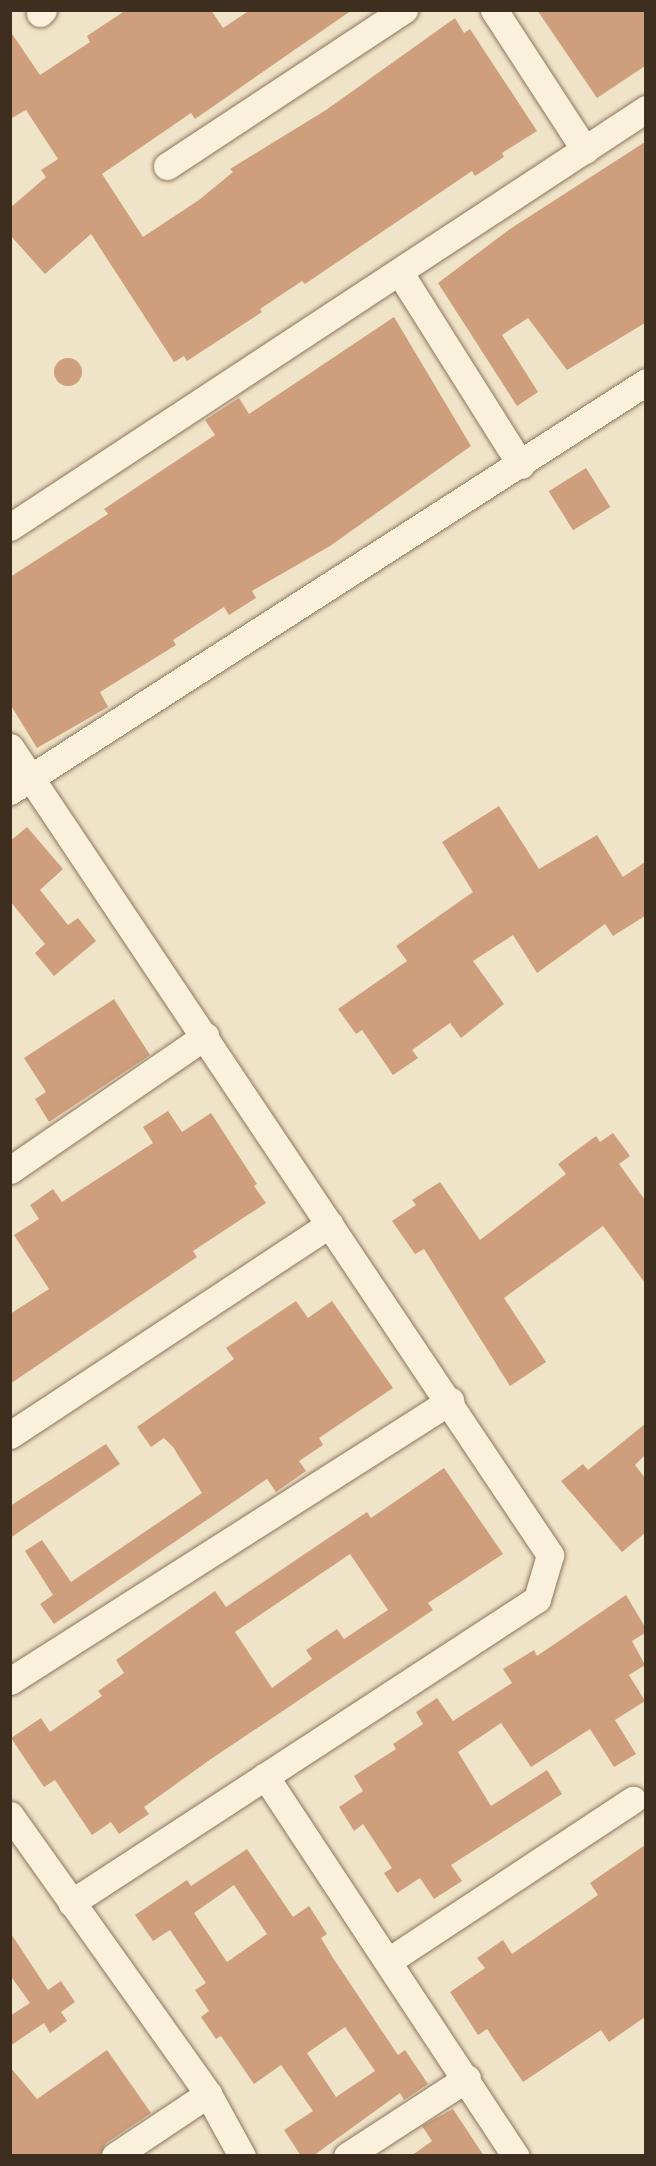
<!DOCTYPE html>
<style>
body{margin:0}
#map{position:relative;width:656px;height:2166px;overflow:hidden;background:#f0e4c8;font-family:Literata,serif}
div>[style]{position:absolute}
[style*='--x']{left:calc(var(--x)*1px);top:calc(var(--y)*1px);width:calc(var(--w)*1px);rotate:calc(var(--a)*1deg)}
.building>*{inset:0;background:#cf9f7d;transform-origin:0 0}
.round{border-radius:50%}
.roads{filter:drop-shadow(0 0 2px #8d765c) drop-shadow(0 0 2px #8d765c)}
.street>*{height:27px;margin:-13.5px;padding:0 13.5px;transform-origin:13.5px;border-radius:13.5px;background:#faf1dc}
span{translate:-50% -50%;white-space:nowrap;text-align:center;line-height:1.15;-webkit-text-stroke:5px #f7eed8;paint-order:stroke}
.frame{position:absolute;inset:0;border:12px solid #3d2e20;pointer-events:none}
</style>
<div id="map">
<div class="building">
<i style="clip-path:polygon(126px 10px,211px 10px,223px 28px,250px 10px,352px 10px,195px 119px,191px 113px,102px 174px,143px 237px,199px 200px,233px 172px,230px 169px,326px 110px,455px 18px,464px 33px,470px 29px,537px 131px,502px 153px,504px 157px,475px 176px,472px 171px,305px 284px,302px 281px,260px 309px,262px 312px,187px 361px,184px 356px,174px 362px,91px 234px,45px 274px,10px 235px,10px 208px,46px 177px,41px 170px,58px 159px,26px 110px,10px 119px,10px 31px,40px 75px,90px 42px,87px 36px)"></i>
<i style="clip-path:polygon(537px 10px,645px 10px,645px 66px,597px 98px)"></i>
<i style="clip-path:polygon(645px 142px,645px 323px,567px 370px,528px 318px,502px 335px,538px 392px,517px 406px,438px 283px,510px 229px)"></i>
<i style="clip-path:polygon(394px 317px,471px 446px,330px 546px,252px 591px,256px 598px,229px 615px,224px 607px,173px 640px,176px 645px,100px 692px,108px 707px,37px 748px,10px 704px,10px 577px,108px 514px,104px 509px,215px 435px,205px 420px,239px 398px,249px 414px)"></i>
<i class="round" style="left:54px;top:358px;width:28px;height:28px"></i>
<i style="left:586px;top:468px;width:46px;height:44px;rotate:58deg"></i>
<i style="clip-path:polygon(499px 806px,539px 869px,597px 835px,623px 877px,645px 862px,645px 916px,613px 936px,605px 924px,537px 973px,513px 935px,473px 961px,504px 1004px,461px 1038px,450px 1023px,412px 1050px,418px 1058px,393px 1075px,362px 1030px,356px 1034px,338px 1009px,407px 961px,396px 946px,473px 892px,442px 842px)"></i>
<i style="clip-path:polygon(27px 827px,63px 869px,40px 890px,68px 925px,78px 918px,96px 941px,54px 976px,35px 953px,45px 944px,10px 901px,10px 841px)"></i>
<i style="clip-path:polygon(114px 999px,150px 1055px,49px 1122px,35px 1099px,46px 1092px,24px 1058px)"></i>
<i style="clip-path:polygon(168px 1111px,182px 1132px,211px 1113px,257px 1184px,254px 1186px,266px 1203px,193px 1251px,197px 1257px,10px 1384px,10px 1314px,49px 1289px,14px 1235px,39px 1219px,30px 1205px,53px 1189px,62px 1202px,153px 1143px,143px 1127px)"></i>
<i style="clip-path:polygon(613px 1133px,630px 1156px,619px 1164px,645px 1200px,645px 1283px,603px 1226px,504px 1298px,546px 1362px,510px 1386px,424px 1249px,415px 1254px,392px 1221px,416px 1205px,412px 1200px,440px 1182px,480px 1240px,566px 1174px,558px 1164px,596px 1136px,600px 1142px)"></i>
<i style="clip-path:polygon(296px 1301px,308px 1318px,332px 1301px,393px 1388px,319px 1438px,323px 1445px,299px 1461px,306px 1471px,276px 1492px,267px 1479px,54px 1624px,40px 1604px,53px 1595px,25px 1551px,42px 1540px,71px 1582px,202px 1493px,173px 1447px,164px 1438px,151px 1447px,137px 1427px,234px 1359px,226px 1348px)"></i>
<i style="clip-path:polygon(645px 1424px,645px 1455px,635px 1465px,645px 1478px,645px 1533px,622px 1552px,561px 1481px,583px 1464px,588px 1470px)"></i>
<i style="clip-path:polygon(106px 1444px,120px 1464px,10px 1538px,10px 1506px)"></i>
<i style="clip-path:polygon(evenodd,444px 1468px,503px 1554px,428px 1603px,433px 1610px,211px 1759px,144px 1807px,149px 1814px,119px 1834px,111px 1822px,92px 1835px,55px 1780px,44px 1787px,11px 1738px,41px 1718px,50px 1732px,102px 1696px,98px 1691px,124px 1673px,116px 1660px,215px 1591px,226px 1607px,367px 1512px,371px 1518px,444px 1468px,350px 1554px,388px 1610px,344px 1639px,337px 1629px,306px 1650px,312px 1659px,272px 1688px,235px 1632px,350px 1554px)"></i>
<i style="clip-path:polygon(626px 1595px,645px 1627px,645px 1633px,632px 1641px,645px 1665px,629px 1675px,645px 1701px,615px 1720px,636px 1754px,614px 1767px,590px 1729px,531px 1767px,501px 1723px,458px 1752px,491px 1806px,547px 1770px,562px 1794px,451px 1865px,462px 1881px,434px 1899px,420px 1878px,397px 1893px,384px 1873px,392px 1868px,363px 1824px,354px 1831px,339px 1807px,363px 1791px,354px 1776px,396px 1749px,393px 1744px,423px 1724px,416px 1712px,437px 1698px,453px 1721px,512px 1683px,503px 1669px,534px 1650px,537px 1656px)"></i>
<i style="clip-path:polygon(645px 1845px,645px 2017px,609px 2042px,601px 2030px,523px 2082px,487px 2029px,478px 2035px,450px 1992px,485px 1968px,477px 1958px,503px 1940px,512px 1954px,598px 1895px,590px 1883px)"></i>
<i style="clip-path:polygon(evenodd,247px 1849px,293px 1917px,309px 1906px,327px 1934px,321px 1938px,333px 1958px,398px 2055px,405px 2050px,428px 2084px,404px 2100px,400px 2093px,313px 2156px,301px 2156px,284px 2130px,313px 2111px,281px 2065px,254px 2084px,221px 2036px,216px 2039px,201px 2017px,209px 2011px,195px 1990px,206px 1983px,170px 1930px,153px 1941px,135px 1915px,187px 1880px,191px 1886px,247px 1849px,234px 1885px,267px 1934px,227px 1962px,194px 1913px,234px 1885px,247px 1849px,345px 2027px,375px 2071px,336px 2097px,307px 2053px,345px 2027px)"></i>
<i style="clip-path:polygon(10px 1932px,48px 1990px,61px 1981px,75px 2002px,61px 2012px,67px 2021px,50px 2033px,44px 2023px,10px 2046px,10px 2016px,30px 2003px,10px 1975px)"></i>
<i style="clip-path:polygon(107px 2050px,151px 2113px,106px 2143px,100px 2156px,10px 2156px,10px 2067px,37px 2099px)"></i>
<i style="clip-path:polygon(453px 2109px,484px 2156px,411px 2156px,432px 2141px,422px 2126px)"></i>
</div>
<div class="roads">
<div class="street">
<i style="--x:494;--y:10;--w:167;--a:57"></i>
<i style="--x:40;--y:13;--w:4;--a:-45"></i>
<i style="--x:167;--y:166;--w:284;--a:-33.4"></i>
<i style="--x:400;--y:273;--w:227;--a:57.8"></i>
<i style="--x:10;--y:527;--w:761;--a:-33.31"></i>
<i style="--x:10;--y:747;--w:972;--a:56.24"></i>
<i style="--x:550;--y:1555;--w:46;--a:106.5"></i>
<i style="--x:537;--y:1599;--w:556;--a:146.88"></i>
<i style="--x:10;--y:791;--w:756;--a:-32.74"></i>
<i style="--x:10;--y:1170;--w:237;--a:-34.5"></i>
<i style="--x:10;--y:1435;--w:383;--a:-33.4"></i>
<i style="--x:10;--y:1681;--w:522;--a:-32.47"></i>
<i style="--x:265;--y:1776;--w:455;--a:56.6"></i>
<i style="--x:10;--y:1815;--w:342;--a:54.6"></i>
<i style="--x:208;--y:2094;--w:71;--a:61.3"></i>
<i style="--x:390;--y:1960;--w:291;--a:-33.4"></i>
<i style="--x:115;--y:2156;--w:112;--a:-33.7"></i>
<i style="--x:347;--y:2156;--w:143;--a:-33"></i>
</div>
</div>
<div class="frame"></div>
</div>
